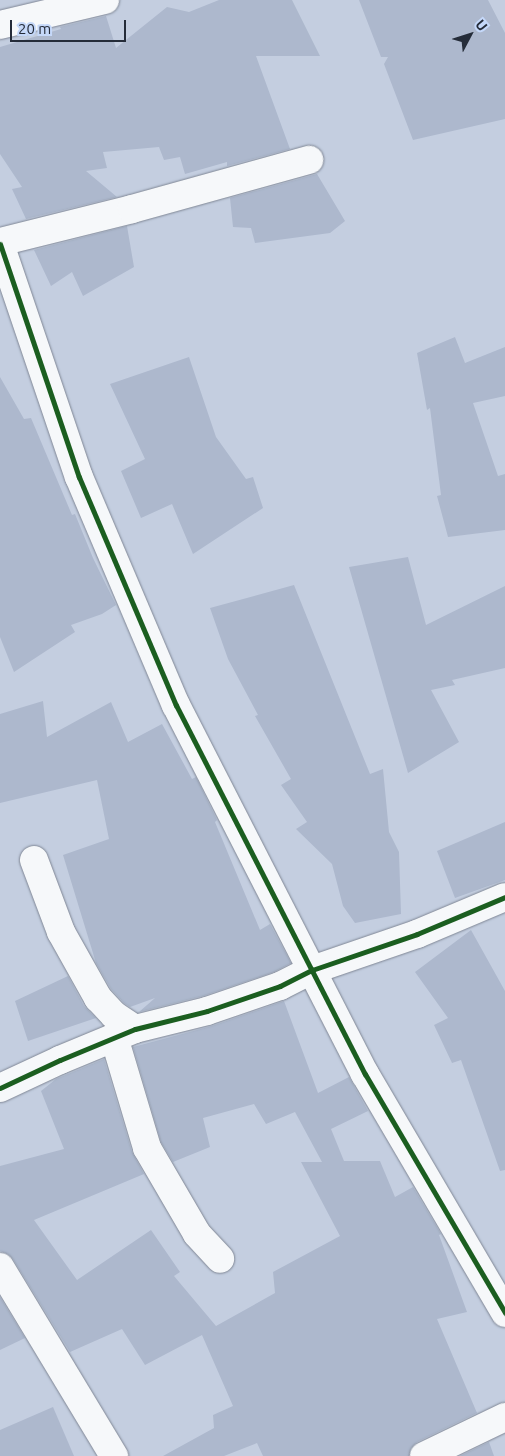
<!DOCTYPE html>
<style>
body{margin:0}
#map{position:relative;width:505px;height:1456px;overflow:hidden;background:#c4cee0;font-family:Ubuntu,sans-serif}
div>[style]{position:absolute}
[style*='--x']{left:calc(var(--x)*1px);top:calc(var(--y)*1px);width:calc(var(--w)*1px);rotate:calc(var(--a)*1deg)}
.building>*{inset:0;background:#adb8cd}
.roads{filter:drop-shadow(0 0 1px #7f8694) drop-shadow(0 0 1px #7f8694)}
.minor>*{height:28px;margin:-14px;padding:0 14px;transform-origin:14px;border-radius:14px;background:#f6f8fa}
.cycleway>*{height:5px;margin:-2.5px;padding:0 2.5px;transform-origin:2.5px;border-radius:2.5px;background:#1b5e20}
span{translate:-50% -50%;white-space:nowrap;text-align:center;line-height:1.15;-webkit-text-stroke:4px #c5d8f9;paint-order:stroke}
.north{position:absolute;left:445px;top:10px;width:50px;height:50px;-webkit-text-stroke:4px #c5d8f9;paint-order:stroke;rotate:50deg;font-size:14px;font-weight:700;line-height:20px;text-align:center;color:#252c39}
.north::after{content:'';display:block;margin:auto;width:18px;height:22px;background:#252c39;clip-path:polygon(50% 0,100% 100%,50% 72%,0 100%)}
.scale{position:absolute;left:10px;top:20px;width:116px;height:22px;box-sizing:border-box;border:2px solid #252c39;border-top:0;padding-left:6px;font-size:15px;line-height:18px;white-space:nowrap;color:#252c39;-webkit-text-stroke:4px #c5d8f9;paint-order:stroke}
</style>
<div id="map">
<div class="building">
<i style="clip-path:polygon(219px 0,292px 0,320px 56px,256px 56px,290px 149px,227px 166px,227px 162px,185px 174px,180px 157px,164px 160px,159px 147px,103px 152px,107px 168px,86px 171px,117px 197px,26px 219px,12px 189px,22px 187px,0 154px,0 47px,61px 29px,60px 27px,106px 16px,116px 48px,167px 7px,189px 12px)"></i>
<i style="clip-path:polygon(359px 0,488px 0,505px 33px,505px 119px,413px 140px,384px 64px,388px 57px,381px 57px)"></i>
<i style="clip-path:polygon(317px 174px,345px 221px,330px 233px,255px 243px,251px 228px,233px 227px,230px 198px)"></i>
<i style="clip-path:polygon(127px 226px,134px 267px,83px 296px,72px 272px,51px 286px,34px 250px)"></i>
<i style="clip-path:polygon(455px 337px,465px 363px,505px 347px,505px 396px,473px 403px,498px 476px,505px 474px,505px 530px,448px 537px,437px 496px,441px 495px,430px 408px,427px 410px,417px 353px)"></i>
<i style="clip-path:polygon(189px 357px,216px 437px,246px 479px,253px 477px,263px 508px,193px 554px,172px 504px,141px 518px,121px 471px,145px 459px,110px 384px)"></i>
<i style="clip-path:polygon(0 377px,24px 419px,31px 418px,72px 515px,75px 514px,93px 558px,116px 605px,102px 614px,71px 625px,75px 632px,14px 672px,0 637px)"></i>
<i style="clip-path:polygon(408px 557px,426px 625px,505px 586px,505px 668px,452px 680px,455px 685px,431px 690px,459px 742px,408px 773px,349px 567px)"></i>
<i style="clip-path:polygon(294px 585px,370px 774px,383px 769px,389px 832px,399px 852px,401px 914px,355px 923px,343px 906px,332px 864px,296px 829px,307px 822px,281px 785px,291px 779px,255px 716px,258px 715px,228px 659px,210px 608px)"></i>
<i style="clip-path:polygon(43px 701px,47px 737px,111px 702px,128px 742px,162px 724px,192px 779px,196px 777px,217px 820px,215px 822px,260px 930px,270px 924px,291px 963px,274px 972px,203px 996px,139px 1012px,155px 998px,130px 1007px,124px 1003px,111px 989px,96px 963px,63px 855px,109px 839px,97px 780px,0 803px,0 714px)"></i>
<i style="clip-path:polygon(505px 822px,505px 880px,455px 898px,437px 851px)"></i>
<i style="clip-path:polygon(471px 930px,505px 991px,505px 1170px,500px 1171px,461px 1060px,452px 1063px,434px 1025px,448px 1018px,415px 972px)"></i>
<i style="clip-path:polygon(68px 976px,84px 1006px,96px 1018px,28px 1041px,15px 1001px)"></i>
<i style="clip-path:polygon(284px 1001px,318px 1093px,349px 1077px,368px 1111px,331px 1129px,344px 1161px,380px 1161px,395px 1197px,413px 1187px,441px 1234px,439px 1235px,467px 1312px,437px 1319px,477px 1413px,417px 1442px,411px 1448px,409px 1456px,263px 1456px,257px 1443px,224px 1456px,163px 1456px,214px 1428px,213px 1415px,233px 1406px,202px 1335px,145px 1365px,122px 1329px,70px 1352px,13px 1259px,8px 1254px,0 1251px,0 1166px,64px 1149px,41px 1091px,56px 1079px,104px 1059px,132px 1152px,144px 1174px,34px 1220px,77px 1280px,151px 1230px,180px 1272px,174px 1276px,216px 1326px,275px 1293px,273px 1272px,340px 1236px,301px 1162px,322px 1162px,295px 1112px,266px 1124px,254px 1104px,203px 1118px,210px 1147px,173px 1162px,161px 1142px,133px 1047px,212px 1026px)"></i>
<i style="clip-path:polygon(0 1297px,25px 1338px,0 1350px)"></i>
<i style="clip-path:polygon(53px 1407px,74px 1456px,0 1456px,0 1430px)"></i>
<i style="clip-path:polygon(489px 1442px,494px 1456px,460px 1456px)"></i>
</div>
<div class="roads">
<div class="minor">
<i style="--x:0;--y:25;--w:108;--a:-13.4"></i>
<i style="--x:0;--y:242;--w:136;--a:-14"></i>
<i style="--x:132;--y:209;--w:184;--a:-15.5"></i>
<i style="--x:0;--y:244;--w:246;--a:71.3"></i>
<i style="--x:79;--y:477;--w:248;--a:67"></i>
<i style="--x:176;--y:705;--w:415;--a:62.9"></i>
<i style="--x:365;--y:1074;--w:277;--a:59.6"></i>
<i style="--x:34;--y:860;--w:77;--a:69.4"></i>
<i style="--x:61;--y:932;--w:76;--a:60.7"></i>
<i style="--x:98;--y:998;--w:23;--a:47"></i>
<i style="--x:114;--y:1015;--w:25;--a:34"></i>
<i style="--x:114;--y:1037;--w:116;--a:73.4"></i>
<i style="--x:147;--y:1148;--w:99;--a:59.8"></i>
<i style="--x:197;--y:1234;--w:34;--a:47"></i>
<i style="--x:0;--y:1088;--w:66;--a:-25"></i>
<i style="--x:60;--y:1060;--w:81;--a:-22.5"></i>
<i style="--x:135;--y:1029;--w:74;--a:-14"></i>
<i style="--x:207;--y:1011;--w:77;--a:-18.9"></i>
<i style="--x:280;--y:986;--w:36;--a:-27"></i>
<i style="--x:312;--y:970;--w:111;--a:-18.9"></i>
<i style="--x:417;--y:934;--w:95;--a:-22.8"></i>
<i style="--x:0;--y:1267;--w:221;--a:58.9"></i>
<i style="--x:424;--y:1456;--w:90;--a:-25.7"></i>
</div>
</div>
<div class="cycleway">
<i style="--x:0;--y:244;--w:246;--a:71.3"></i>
<i style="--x:79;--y:477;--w:248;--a:67"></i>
<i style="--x:176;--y:705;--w:415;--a:62.9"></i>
<i style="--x:365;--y:1074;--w:277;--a:59.6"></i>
<i style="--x:0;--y:1088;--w:66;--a:-25"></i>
<i style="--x:60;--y:1060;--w:81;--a:-22.5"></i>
<i style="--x:135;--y:1029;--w:74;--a:-14"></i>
<i style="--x:207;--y:1011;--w:77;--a:-18.9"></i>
<i style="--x:280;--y:986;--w:36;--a:-27"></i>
<i style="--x:312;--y:970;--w:111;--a:-18.9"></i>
<i style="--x:417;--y:934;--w:95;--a:-22.8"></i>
</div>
<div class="north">U</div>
<div class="scale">20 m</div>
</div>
